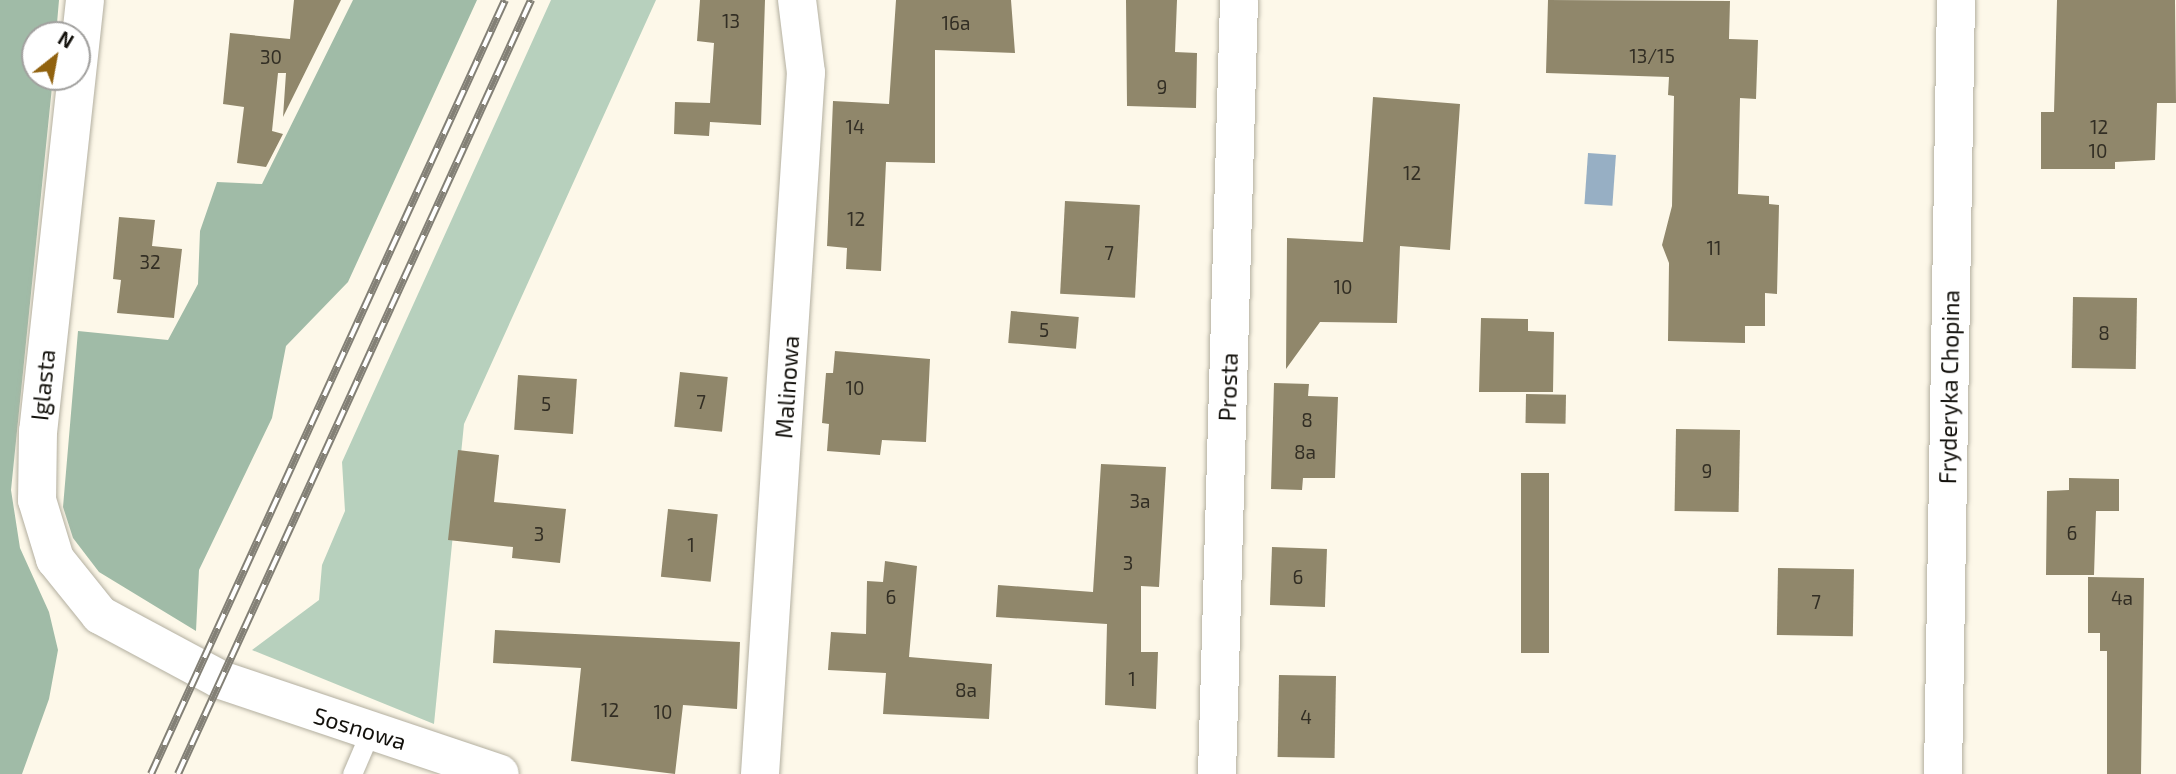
<!DOCTYPE html>
<style>
body{margin:0}
#map{position:relative;width:2176px;height:774px;overflow:hidden;background:#fdf8e9;font-family:"Exo 2",sans-serif}
div>[style]{position:absolute}
[style*='--x']{left:calc(var(--x)*1px);top:calc(var(--y)*1px);width:calc(var(--w)*1px);rotate:calc(var(--a)*1deg)}
.green>*{inset:0;background:#b7d0bd}
.forest>*{inset:0;background:#a0bba7}
.water>*{inset:0;background:#97afc4;transform-origin:0 0}
.building>*{inset:0;background:#90876b;transform-origin:0 0}
.roads{filter:drop-shadow(0 0 2px #b3afa0) drop-shadow(0 0 2px #b3afa0)}
.lane>*{height:19px;margin:-9.5px;padding:0 9.5px;transform-origin:9.5px;border-radius:9.5px;background:#fff}
.street>*{height:38px;margin:-19px;padding:0 19px;transform-origin:19px;border-radius:19px;background:#fff}
.rail>*{height:8px;margin-top:-4px;transform-origin:0;background:repeating-linear-gradient(90deg,#fff 0 16px,#838076 0 32px);box-sizing:border-box;border-block:2px solid #838076}
span{translate:-50% -50%;white-space:nowrap;text-align:center;line-height:1.15;-webkit-text-stroke:5px #fff;paint-order:stroke}
.number-label{font-size:19px;color:#322e24}
.number-label span{-webkit-text-stroke-width:0}
.street-label{font-size:23px;color:#13110c}
.north{position:absolute;left:21px;top:21px;width:70px;height:70px;box-sizing:border-box;background:#fff;border:2px solid #a1a09e;border-radius:50%;rotate:31deg;font-size:19px;font-weight:700;line-height:28px;text-align:center;color:#13110c}
.north::after{content:'';display:block;margin:auto;width:24px;height:32px;background:#91620f;clip-path:polygon(50% 0,100% 100%,50% 72%,0 100%)}
</style>
<div id="map">
<div class="green">
<i style="clip-path:polygon(551px 0,656px 0,464px 424px,434px 724px,252px 650px,319px 600px,322px 565px,345px 511px,342px 462px)"></i>
</div>
<div class="forest">
<i style="clip-path:polygon(0 0,59px 0,56px 35px,35px 35px,35px 77px,53px 77px,11px 490px,20px 548px,49px 612px,58px 650px,49px 699px,22px 774px,0 774px)"></i>
<i style="clip-path:polygon(353px 0,477px 0,348px 282px,286px 346px,272px 418px,199px 570px,196px 631px,99px 572px,73px 538px,63px 507px,78px 331px,168px 340px,198px 284px,200px 231px,217px 182px,262px 184px)"></i>
</div>
<div class="water">
<i style="left:1588px;top:153px;width:28px;height:51px;rotate:4deg"></i>
</div>
<div class="building">
<i style="clip-path:polygon(294px 0,341px 0,283px 117px,286px 73px,278px 73px,272px 131px,283px 134px,266px 167px,237px 163px,244px 107px,223px 104px,230px 33px,290px 39px)"></i>
<i style="clip-path:polygon(700px 0,765px 0,761px 125px,710px 122px,709px 136px,674px 134px,675px 102px,710px 103px,714px 43px,697px 41px)"></i>
<i style="clip-path:polygon(896px 0,1011px 0,1015px 53px,935px 50px,935px 163px,886px 162px,881px 271px,846px 269px,847px 248px,827px 246px,833px 101px,889px 104px)"></i>
<i style="clip-path:polygon(1126px 0,1177px 0,1175px 52px,1197px 53px,1196px 108px,1127px 106px)"></i>
<i style="clip-path:polygon(1548px 0,1730px 1px,1729px 39px,1758px 40px,1756px 99px,1740px 98px,1738px 194px,1769px 196px,1769px 204px,1779px 205px,1777px 294px,1765px 293px,1765px 326px,1745px 326px,1745px 343px,1668px 341px,1669px 263px,1662px 245px,1672px 206px,1674px 96px,1668px 95px,1669px 77px,1546px 73px)"></i>
<i style="clip-path:polygon(2057px 0,2175px 0,2176px 103px,2157px 103px,2155px 160px,2115px 162px,2115px 169px,2041px 169px,2041px 112px,2054px 112px)"></i>
<i style="clip-path:polygon(1373px 97px,1460px 104px,1450px 250px,1400px 246px,1397px 323px,1320px 322px,1286px 369px,1287px 238px,1363px 242px)"></i>
<i style="left:1065px;top:201px;width:75px;height:93px;rotate:3deg"></i>
<i style="clip-path:polygon(119px 217px,155px 220px,152px 246px,182px 249px,174px 318px,117px 313px,121px 280px,113px 279px)"></i>
<i style="left:2073px;top:297px;width:64px;height:71px;rotate:1deg"></i>
<i style="left:1011px;top:311px;width:68px;height:32px;rotate:5deg"></i>
<i style="clip-path:polygon(1481px 318px,1528px 319px,1528px 331px,1554px 332px,1553px 392px,1479px 392px)"></i>
<i style="clip-path:polygon(835px 351px,930px 359px,926px 442px,882px 440px,880px 455px,827px 451px,829px 424px,822px 423px,826px 373px,833px 373px)"></i>
<i style="left:680px;top:372px;width:48px;height:55px;rotate:6deg"></i>
<i style="left:518px;top:375px;width:59px;height:55px;rotate:4deg"></i>
<i style="clip-path:polygon(1274px 383px,1309px 384px,1308px 396px,1338px 397px,1335px 478px,1303px 478px,1302px 490px,1271px 489px)"></i>
<i style="left:1526px;top:394px;width:40px;height:29px;rotate:1deg"></i>
<i style="left:1676px;top:429px;width:64px;height:82px;rotate:1deg"></i>
<i style="clip-path:polygon(458px 450px,499px 455px,494px 502px,566px 509px,560px 563px,512px 558px,513px 547px,448px 540px)"></i>
<i style="clip-path:polygon(1101px 464px,1166px 467px,1159px 587px,1141px 586px,1141px 652px,1158px 652px,1156px 709px,1105px 705px,1107px 624px,996px 617px,998px 585px,1093px 592px)"></i>
<i style="left:1521px;top:473px;width:28px;height:180px"></i>
<i style="clip-path:polygon(2069px 478px,2119px 479px,2119px 511px,2096px 511px,2094px 575px,2046px 575px,2047px 491px,2069px 490px)"></i>
<i style="left:668px;top:509px;width:50px;height:68px;rotate:6deg"></i>
<i style="left:1272px;top:547px;width:55px;height:58px;rotate:2deg"></i>
<i style="clip-path:polygon(885px 561px,917px 566px,909px 657px,992px 664px,989px 719px,883px 714px,886px 673px,828px 670px,831px 632px,866px 634px,867px 581px,883px 582px)"></i>
<i style="left:1778px;top:568px;width:76px;height:67px;rotate:1deg"></i>
<i style="clip-path:polygon(2088px 577px,2144px 578px,2141px 774px,2107px 774px,2107px 651px,2100px 651px,2100px 633px,2088px 633px)"></i>
<i style="clip-path:polygon(495px 630px,740px 642px,737px 709px,683px 705px,675px 774px,571px 761px,581px 668px,493px 663px)"></i>
<i style="left:1279px;top:675px;width:57px;height:82px;rotate:1deg"></i>
</div>
<div class="roads">
<div class="lane">
<i style="--x:352;--y:774;--w:46;--a:-66.8"></i>
</div>
<div class="street">
<i style="--x:85;--y:0;--w:434;--a:96.2"></i>
<i style="--x:38;--y:431;--w:69;--a:90.8"></i>
<i style="--x:37;--y:500;--w:62;--a:73"></i>
<i style="--x:55;--y:559;--w:72;--a:51.2"></i>
<i style="--x:100;--y:615;--w:137;--a:28.2"></i>
<i style="--x:221;--y:680;--w:294;--a:18.6"></i>
<i style="--x:760;--y:774;--w:703;--a:-86.25"></i>
<i style="--x:806;--y:73;--w:74;--a:-97"></i>
<i style="--x:1217;--y:774;--w:774;--a:-88.37"></i>
<i style="--x:1943;--y:774;--w:774;--a:-89.04"></i>
</div>
</div>
<div class="rail">
<i style="--x:151;--y:774;--w:851;--a:-65.42"></i>
<i style="--x:178;--y:774;--w:851;--a:-65.48"></i>
</div>
<div class="number-label">
<span style="left:731px;top:21px">13</span>
<span style="left:956px;top:23px">16a</span>
<span style="left:1652px;top:56px">13/15</span>
<span style="left:271px;top:57px">30</span>
<span style="left:1162px;top:87px">9</span>
<span style="left:855px;top:127px">14</span>
<span style="left:2099px;top:127px">12</span>
<span style="left:2098px;top:151px">10</span>
<span style="left:1412px;top:173px">12</span>
<span style="left:856px;top:219px">12</span>
<span style="left:1714px;top:248px">11</span>
<span style="left:1109px;top:253px">7</span>
<span style="left:150px;top:262px">32</span>
<span style="left:1343px;top:287px">10</span>
<span style="left:1044px;top:330px">5</span>
<span style="left:2104px;top:333px">8</span>
<span style="left:855px;top:388px">10</span>
<span style="left:701px;top:402px">7</span>
<span style="left:546px;top:404px">5</span>
<span style="left:1307px;top:420px">8</span>
<span style="left:1305px;top:452px">8a</span>
<span style="left:1707px;top:471px">9</span>
<span style="left:1140px;top:501px">3a</span>
<span style="left:2072px;top:533px">6</span>
<span style="left:539px;top:534px">3</span>
<span style="left:691px;top:545px">1</span>
<span style="left:1128px;top:563px">3</span>
<span style="left:1298px;top:577px">6</span>
<span style="left:891px;top:597px">6</span>
<span style="left:2122px;top:598px">4a</span>
<span style="left:1816px;top:602px">7</span>
<span style="left:1132px;top:679px">1</span>
<span style="left:966px;top:690px">8a</span>
<span style="left:610px;top:710px">12</span>
<span style="left:663px;top:712px">10</span>
<span style="left:1306px;top:717px">4</span>
</div>
<div class="street-label">
<span style="left:43px;top:385px;rotate:-84deg">Iglasta</span>
<span style="left:787px;top:387px;rotate:-86deg">Malinowa</span>
<span style="left:1228px;top:387px;rotate:-88deg">Prosta</span>
<span style="left:1949px;top:387px;rotate:-89deg">Fryderyka Chopina</span>
<span style="left:360px;top:728px;rotate:17deg">Sosnowa</span>
</div>
<div class="north">N</div>
</div>
